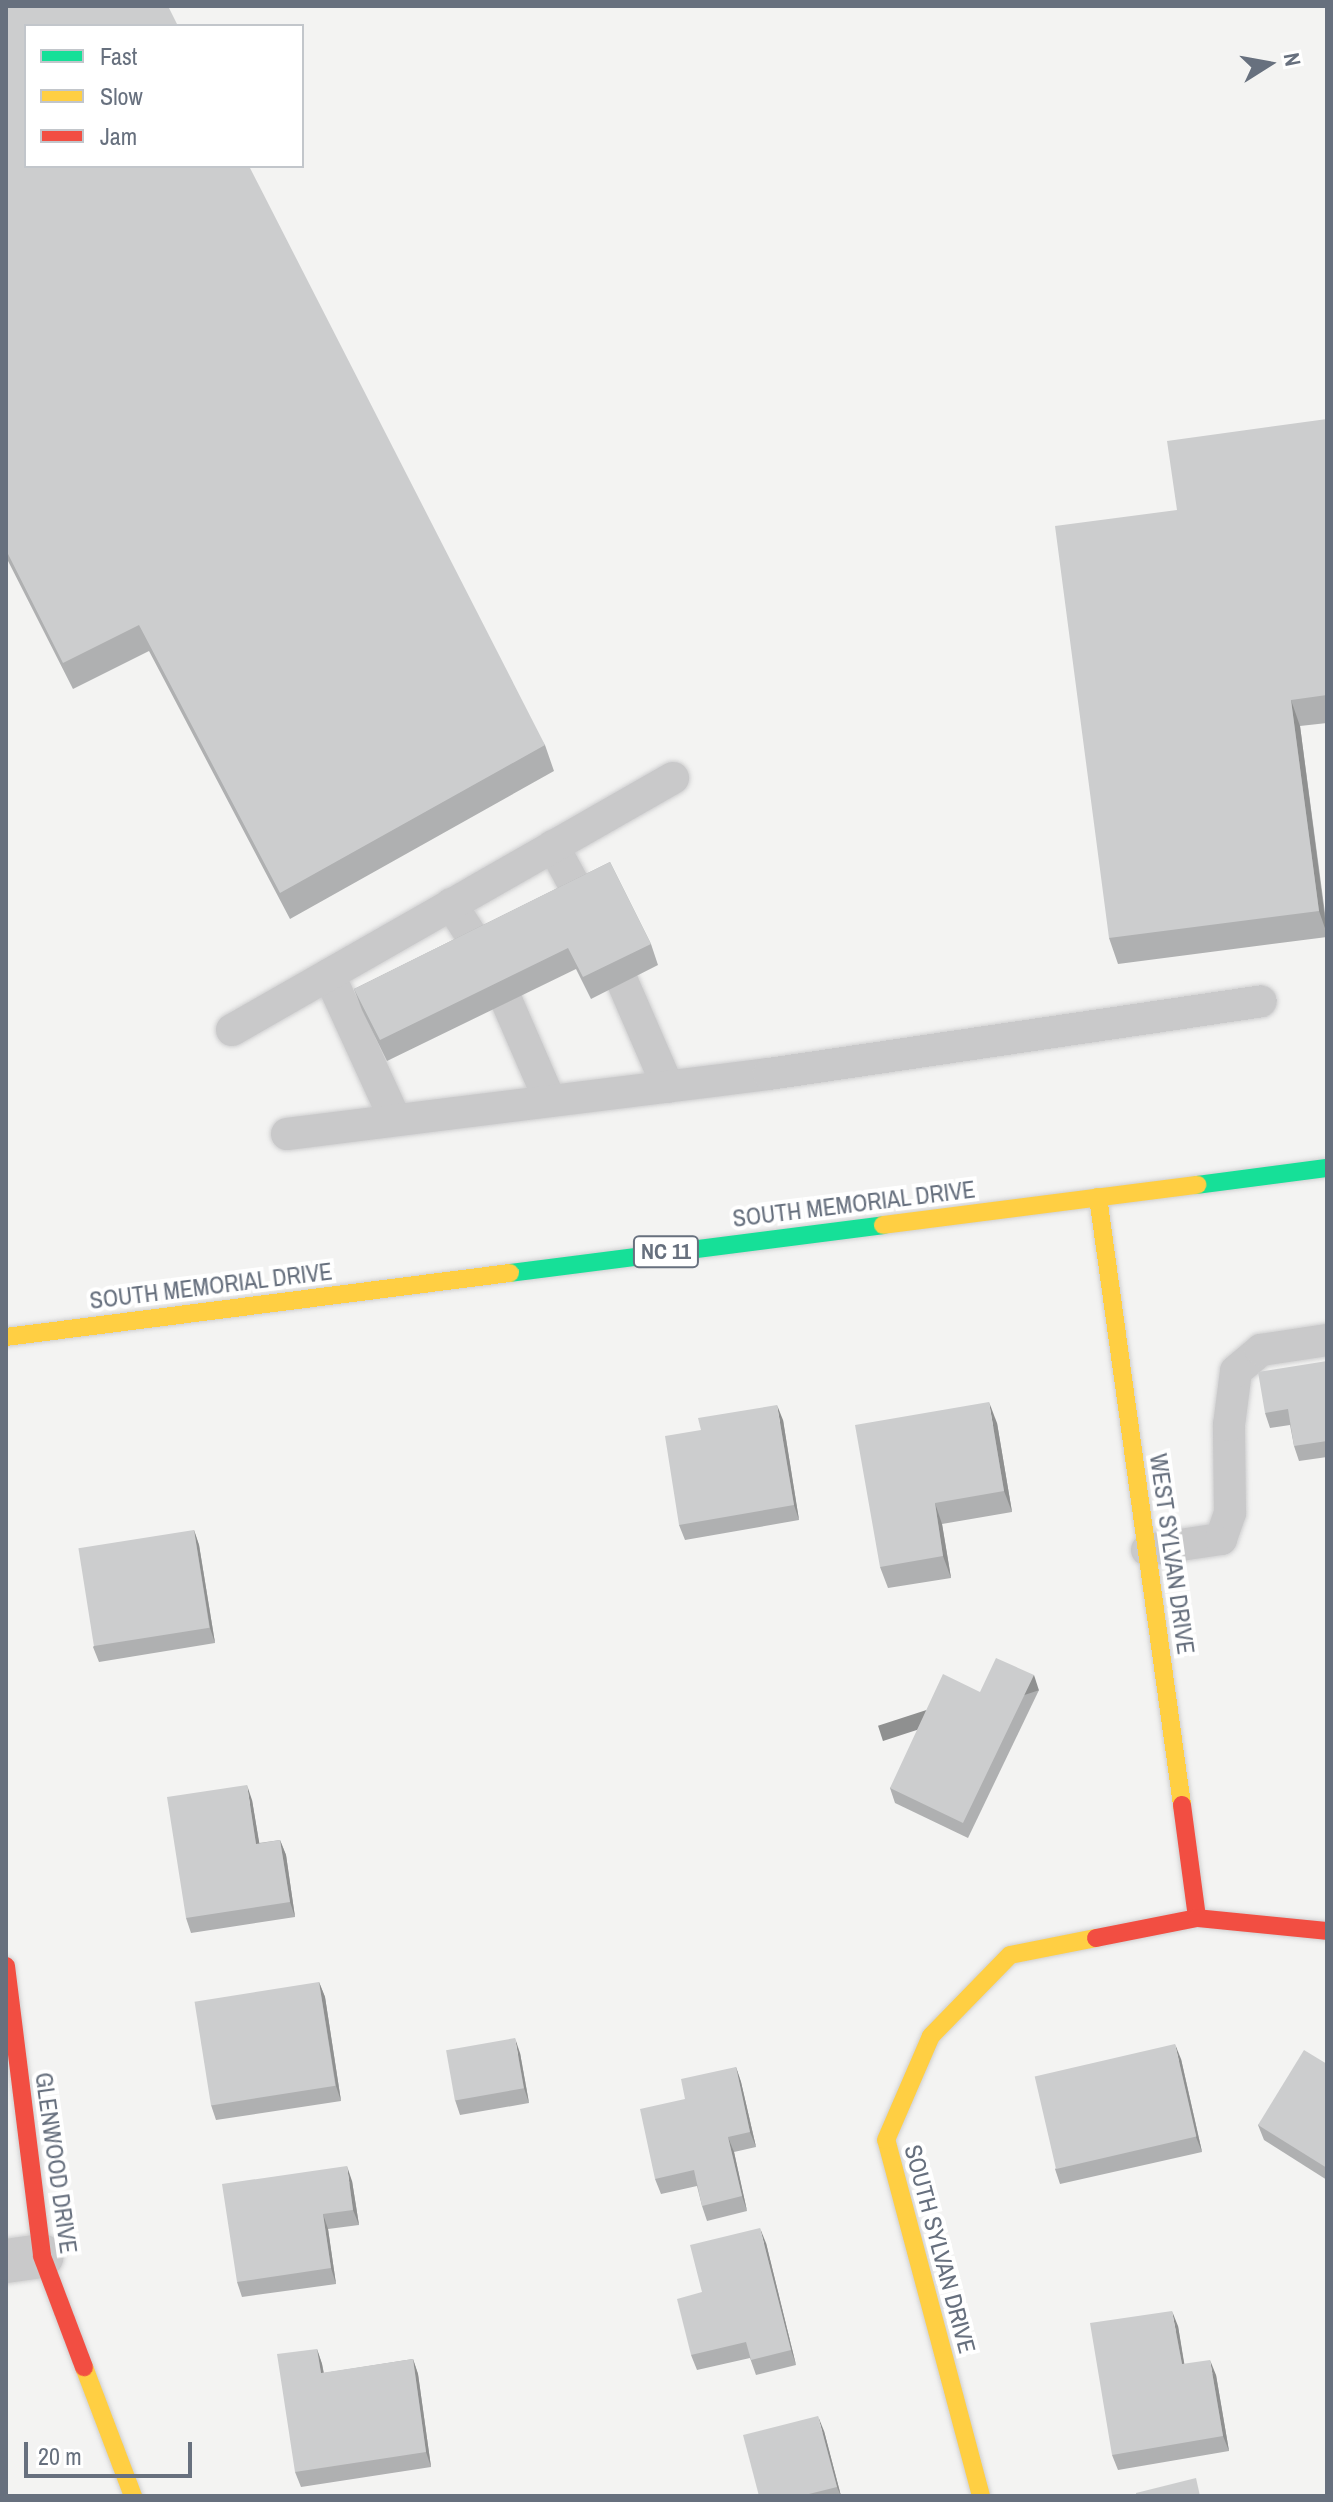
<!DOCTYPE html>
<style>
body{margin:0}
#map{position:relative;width:1333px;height:2502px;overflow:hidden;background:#f3f3f2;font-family:"Archivo Narrow",sans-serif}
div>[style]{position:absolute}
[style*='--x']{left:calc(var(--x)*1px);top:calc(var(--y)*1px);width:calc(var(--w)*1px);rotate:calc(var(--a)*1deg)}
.roads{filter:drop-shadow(0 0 2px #cfcfd0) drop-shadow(0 0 2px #cfcfd0)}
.lane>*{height:32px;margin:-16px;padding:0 16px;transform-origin:16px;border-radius:16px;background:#c9c9ca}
.street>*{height:44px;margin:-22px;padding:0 22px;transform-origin:22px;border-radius:22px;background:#c9c9ca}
.fast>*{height:18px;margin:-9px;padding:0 9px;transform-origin:9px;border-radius:9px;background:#16e098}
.slow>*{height:18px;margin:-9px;padding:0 9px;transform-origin:9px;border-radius:9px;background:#ffcf43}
.jam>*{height:18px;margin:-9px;padding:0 9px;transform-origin:9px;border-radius:9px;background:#f24e42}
.wall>*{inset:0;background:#afb0b1}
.shaded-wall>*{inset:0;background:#8f9090;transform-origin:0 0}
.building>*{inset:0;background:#cccdce;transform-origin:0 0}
span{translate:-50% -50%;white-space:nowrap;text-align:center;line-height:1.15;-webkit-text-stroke:8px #fff;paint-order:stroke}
.shield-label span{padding:2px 6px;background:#fff;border:2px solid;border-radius:6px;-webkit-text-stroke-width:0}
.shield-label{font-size:22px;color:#67707e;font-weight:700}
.street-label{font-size:24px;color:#67707e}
.frame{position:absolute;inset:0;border:8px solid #67707e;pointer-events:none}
.legend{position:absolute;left:24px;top:24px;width:280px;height:144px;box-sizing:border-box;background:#fff;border:2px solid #c2c6cb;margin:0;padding:10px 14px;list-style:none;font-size:24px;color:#67707e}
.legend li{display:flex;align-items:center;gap:16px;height:40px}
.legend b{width:40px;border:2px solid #c2c6cb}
.north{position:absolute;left:1229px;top:24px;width:80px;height:80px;-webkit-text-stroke:6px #fff;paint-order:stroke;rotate:79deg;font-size:22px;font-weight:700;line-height:32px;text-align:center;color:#67707e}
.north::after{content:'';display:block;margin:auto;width:28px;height:36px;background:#67707e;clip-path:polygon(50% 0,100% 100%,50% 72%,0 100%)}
.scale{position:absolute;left:24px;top:2442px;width:168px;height:36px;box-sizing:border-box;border:4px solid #67707e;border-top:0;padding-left:10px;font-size:24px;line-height:28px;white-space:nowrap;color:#67707e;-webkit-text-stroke:6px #fff;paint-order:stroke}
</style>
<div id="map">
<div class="roads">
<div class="lane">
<i style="--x:553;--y:846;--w:63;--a:61.4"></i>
<i style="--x:451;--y:904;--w:56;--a:57.4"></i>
<i style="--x:329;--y:975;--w:158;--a:65.4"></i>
<i style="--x:623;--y:983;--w:113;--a:66.6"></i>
<i style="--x:507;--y:1002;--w:108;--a:66.5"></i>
<i style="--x:232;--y:1030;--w:508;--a:-29.74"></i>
<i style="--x:287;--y:1134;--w:486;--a:-7.1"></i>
<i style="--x:769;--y:1074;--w:497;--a:-8.4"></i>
<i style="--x:1147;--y:1550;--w:75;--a:-8.5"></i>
<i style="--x:1221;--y:1539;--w:28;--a:-71"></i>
<i style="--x:1230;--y:1513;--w:88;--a:-90.7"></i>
<i style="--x:1229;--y:1425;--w:54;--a:-82.6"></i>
<i style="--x:1236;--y:1371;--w:33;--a:-40"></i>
<i style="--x:1261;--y:1350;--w:67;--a:-8.6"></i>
</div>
<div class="street">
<i style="--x:6;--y:2261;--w:36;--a:-8"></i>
</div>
<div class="fast">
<i style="--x:1197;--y:1185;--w:131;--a:-7.5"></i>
<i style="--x:510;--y:1273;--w:376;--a:-7.3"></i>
</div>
<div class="slow">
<i style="--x:1098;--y:1197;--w:614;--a:82.13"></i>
<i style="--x:883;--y:1225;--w:317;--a:-7.3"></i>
<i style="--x:6;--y:1337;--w:508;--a:-7.24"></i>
<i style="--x:84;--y:2367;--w:138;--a:69.2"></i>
<i style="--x:981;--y:2496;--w:368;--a:-104.9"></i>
<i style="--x:886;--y:2140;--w:113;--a:-66.6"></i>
<i style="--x:931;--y:2036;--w:113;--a:-45.7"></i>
<i style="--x:1010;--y:1955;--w:88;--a:-11.2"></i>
</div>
<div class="jam">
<i style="--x:1182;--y:1805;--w:114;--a:82.4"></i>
<i style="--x:1096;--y:1938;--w:103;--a:-11.2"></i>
<i style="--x:1197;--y:1918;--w:131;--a:5.7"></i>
<i style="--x:6;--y:1966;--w:292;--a:82.9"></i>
<i style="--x:42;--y:2256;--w:119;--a:69.3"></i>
</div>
</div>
<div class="wall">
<i style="clip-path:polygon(6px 6px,545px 745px,554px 771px,290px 919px,149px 651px,73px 689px,6px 557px)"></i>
<i style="clip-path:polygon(1327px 419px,1327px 723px,1300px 726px,1327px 928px,1327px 937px,1118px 964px,1109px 938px,1177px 510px)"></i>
<i style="clip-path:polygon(610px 862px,651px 944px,658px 965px,591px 999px,576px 969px,387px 1061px,362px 1010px,354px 989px)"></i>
<i style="clip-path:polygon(1327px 1361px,1327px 1457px,1299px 1461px,1294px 1446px,1290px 1425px,1270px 1428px,1265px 1413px)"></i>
<i style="clip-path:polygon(783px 1420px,799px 1520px,685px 1540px,679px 1525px)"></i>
<i style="clip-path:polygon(997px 1423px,1012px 1512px,942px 1524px,951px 1578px,888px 1588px,880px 1567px)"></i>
<i style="clip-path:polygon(194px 1530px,199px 1545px,215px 1643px,99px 1662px,93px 1647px)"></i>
<i style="clip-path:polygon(1039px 1690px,968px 1838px,895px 1803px,890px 1788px,980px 1692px)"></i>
<i style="clip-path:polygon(252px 1800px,259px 1843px,280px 1840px,286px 1855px,295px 1917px,191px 1933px,186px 1918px)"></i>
<i style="clip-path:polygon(319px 1982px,325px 1997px,341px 2101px,216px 2120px,211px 2105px)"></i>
<i style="clip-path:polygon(520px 2053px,529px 2103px,460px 2115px,455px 2100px)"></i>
<i style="clip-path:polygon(1181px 2059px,1202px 2152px,1060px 2184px,1055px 2169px)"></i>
<i style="clip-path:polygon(1327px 2064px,1327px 2180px,1264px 2140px,1258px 2125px)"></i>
<i style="clip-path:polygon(736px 2067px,741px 2082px,756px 2147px,734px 2152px,747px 2211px,707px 2221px,702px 2206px,697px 2186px,661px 2194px,655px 2179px,685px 2099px)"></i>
<i style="clip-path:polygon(352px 2181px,359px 2225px,328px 2229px,336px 2284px,242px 2297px,237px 2282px)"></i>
<i style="clip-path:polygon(766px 2243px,796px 2365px,756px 2375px,750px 2358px,697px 2370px,691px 2355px,702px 2292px)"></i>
<i style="clip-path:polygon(1178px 2326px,1184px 2364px,1216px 2375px,1229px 2451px,1118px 2470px,1112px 2455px)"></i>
<i style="clip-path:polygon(317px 2349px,322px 2364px,324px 2373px,413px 2359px,418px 2374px,431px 2467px,301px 2487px,295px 2472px)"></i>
<i style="clip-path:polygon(824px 2431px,841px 2496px,759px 2496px)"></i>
</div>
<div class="shaded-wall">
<i style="clip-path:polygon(1291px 700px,1300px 726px,1327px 934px,1319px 911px)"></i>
<i style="clip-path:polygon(989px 1402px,997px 1423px,1012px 1512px,1004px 1491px)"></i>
<i style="clip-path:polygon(777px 1405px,783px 1420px,799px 1520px,794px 1505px)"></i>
<i style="clip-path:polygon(935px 1503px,942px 1524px,951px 1578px,943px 1556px)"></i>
<i style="clip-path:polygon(194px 1530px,199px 1545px,215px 1643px,210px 1628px)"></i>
<i style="left:1034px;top:1675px;width:16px;height:164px;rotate:72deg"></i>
<i style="clip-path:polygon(247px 1785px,252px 1800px,262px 1859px,256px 1844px)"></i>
<i style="clip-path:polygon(280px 1840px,286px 1855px,295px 1917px,290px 1902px)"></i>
<i style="clip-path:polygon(319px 1982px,325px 1997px,341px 2101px,336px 2086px)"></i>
<i style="clip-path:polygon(515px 2038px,520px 2053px,529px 2103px,524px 2088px)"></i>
<i style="clip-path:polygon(1175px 2044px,1181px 2059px,1202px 2152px,1196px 2137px)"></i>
<i style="clip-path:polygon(736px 2067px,741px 2082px,756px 2147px,750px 2132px)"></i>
<i style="clip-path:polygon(728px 2137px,734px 2152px,747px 2211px,742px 2196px)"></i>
<i style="clip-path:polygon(347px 2166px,352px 2181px,359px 2225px,353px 2210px)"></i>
<i style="clip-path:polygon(323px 2214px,328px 2229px,336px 2284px,331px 2268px)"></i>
<i style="clip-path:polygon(760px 2228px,766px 2243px,796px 2365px,791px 2350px)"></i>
<i style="clip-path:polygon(1172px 2311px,1178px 2326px,1187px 2380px,1182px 2364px)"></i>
<i style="clip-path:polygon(317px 2349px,322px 2364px,326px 2388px,321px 2373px)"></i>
<i style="clip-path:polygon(413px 2359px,418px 2374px,431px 2467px,426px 2452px)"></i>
<i style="clip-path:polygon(1210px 2360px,1216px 2375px,1229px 2451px,1223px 2436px)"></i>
<i style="clip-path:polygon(818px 2416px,824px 2431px,841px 2496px,837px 2487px)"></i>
</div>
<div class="building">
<i style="clip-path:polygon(6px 6px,168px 6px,178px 26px,26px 26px,26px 166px,249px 166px,545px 745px,280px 893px,139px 625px,63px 663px,6px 550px)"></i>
<i style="clip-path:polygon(1327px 419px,1327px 695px,1291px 700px,1319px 911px,1109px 938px,1055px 526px,1177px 510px,1167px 441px)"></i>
<i style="clip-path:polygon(610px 862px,651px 944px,583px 977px,568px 948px,380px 1040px,354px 989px)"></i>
<i style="clip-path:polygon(1327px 1361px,1327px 1441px,1294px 1446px,1288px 1409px,1265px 1413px,1258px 1372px)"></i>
<i style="clip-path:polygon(989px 1402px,1004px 1491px,935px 1503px,943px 1556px,880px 1567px,855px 1425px)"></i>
<i style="clip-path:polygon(777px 1405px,794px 1505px,679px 1525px,665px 1436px,701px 1430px,698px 1418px)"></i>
<i style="left:194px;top:1530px;width:99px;height:117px;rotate:81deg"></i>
<i style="clip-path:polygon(996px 1658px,1034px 1675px,963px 1823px,890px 1788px,943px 1674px,980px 1692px)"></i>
<i style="clip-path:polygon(247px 1785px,256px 1844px,280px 1840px,290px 1902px,186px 1918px,167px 1797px)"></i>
<i style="left:319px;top:1982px;width:105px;height:126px;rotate:81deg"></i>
<i style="left:515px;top:2038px;width:51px;height:70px;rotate:80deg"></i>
<i style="left:1175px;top:2044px;width:95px;height:144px;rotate:77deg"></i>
<i style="clip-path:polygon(1304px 2050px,1327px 2064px,1327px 2168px,1258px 2125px)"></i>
<i style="clip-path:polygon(736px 2067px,750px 2132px,728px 2137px,742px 2196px,702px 2206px,694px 2170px,655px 2179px,640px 2109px,685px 2099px,681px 2079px)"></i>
<i style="clip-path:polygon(347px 2166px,353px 2210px,323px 2214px,331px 2268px,237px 2282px,222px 2184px)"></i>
<i style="clip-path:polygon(760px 2228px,791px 2350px,751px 2360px,746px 2342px,691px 2355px,677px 2299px,702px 2292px,690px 2245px)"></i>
<i style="clip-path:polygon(1172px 2311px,1182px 2364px,1210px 2360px,1223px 2436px,1112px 2455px,1090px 2323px)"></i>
<i style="clip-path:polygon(317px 2349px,321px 2373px,413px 2359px,426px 2452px,295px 2472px,277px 2354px)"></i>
<i style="clip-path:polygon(818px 2416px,837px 2487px,801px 2496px,759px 2496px,743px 2435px)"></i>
<i style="clip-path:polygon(1196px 2478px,1200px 2496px,1136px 2496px,1136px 2493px)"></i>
</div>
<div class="shield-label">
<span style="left:666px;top:1252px">NC 11</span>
</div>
<div class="street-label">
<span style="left:854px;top:1204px;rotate:-7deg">SOUTH MEMORIAL DRIVE</span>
<span style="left:211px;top:1286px;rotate:-7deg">SOUTH MEMORIAL DRIVE</span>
<span style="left:1172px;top:1554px;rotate:82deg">WEST SYLVAN DRIVE</span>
<span style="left:56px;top:2163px;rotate:82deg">GLENWOOD DRIVE</span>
<span style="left:940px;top:2249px;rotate:75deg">SOUTH SYLVAN DRIVE</span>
</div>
<div class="frame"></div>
<ul class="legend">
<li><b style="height:10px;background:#16e098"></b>Fast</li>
<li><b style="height:10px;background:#ffcf43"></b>Slow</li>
<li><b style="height:10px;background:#f24e42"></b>Jam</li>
</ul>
<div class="north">N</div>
<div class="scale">20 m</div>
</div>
